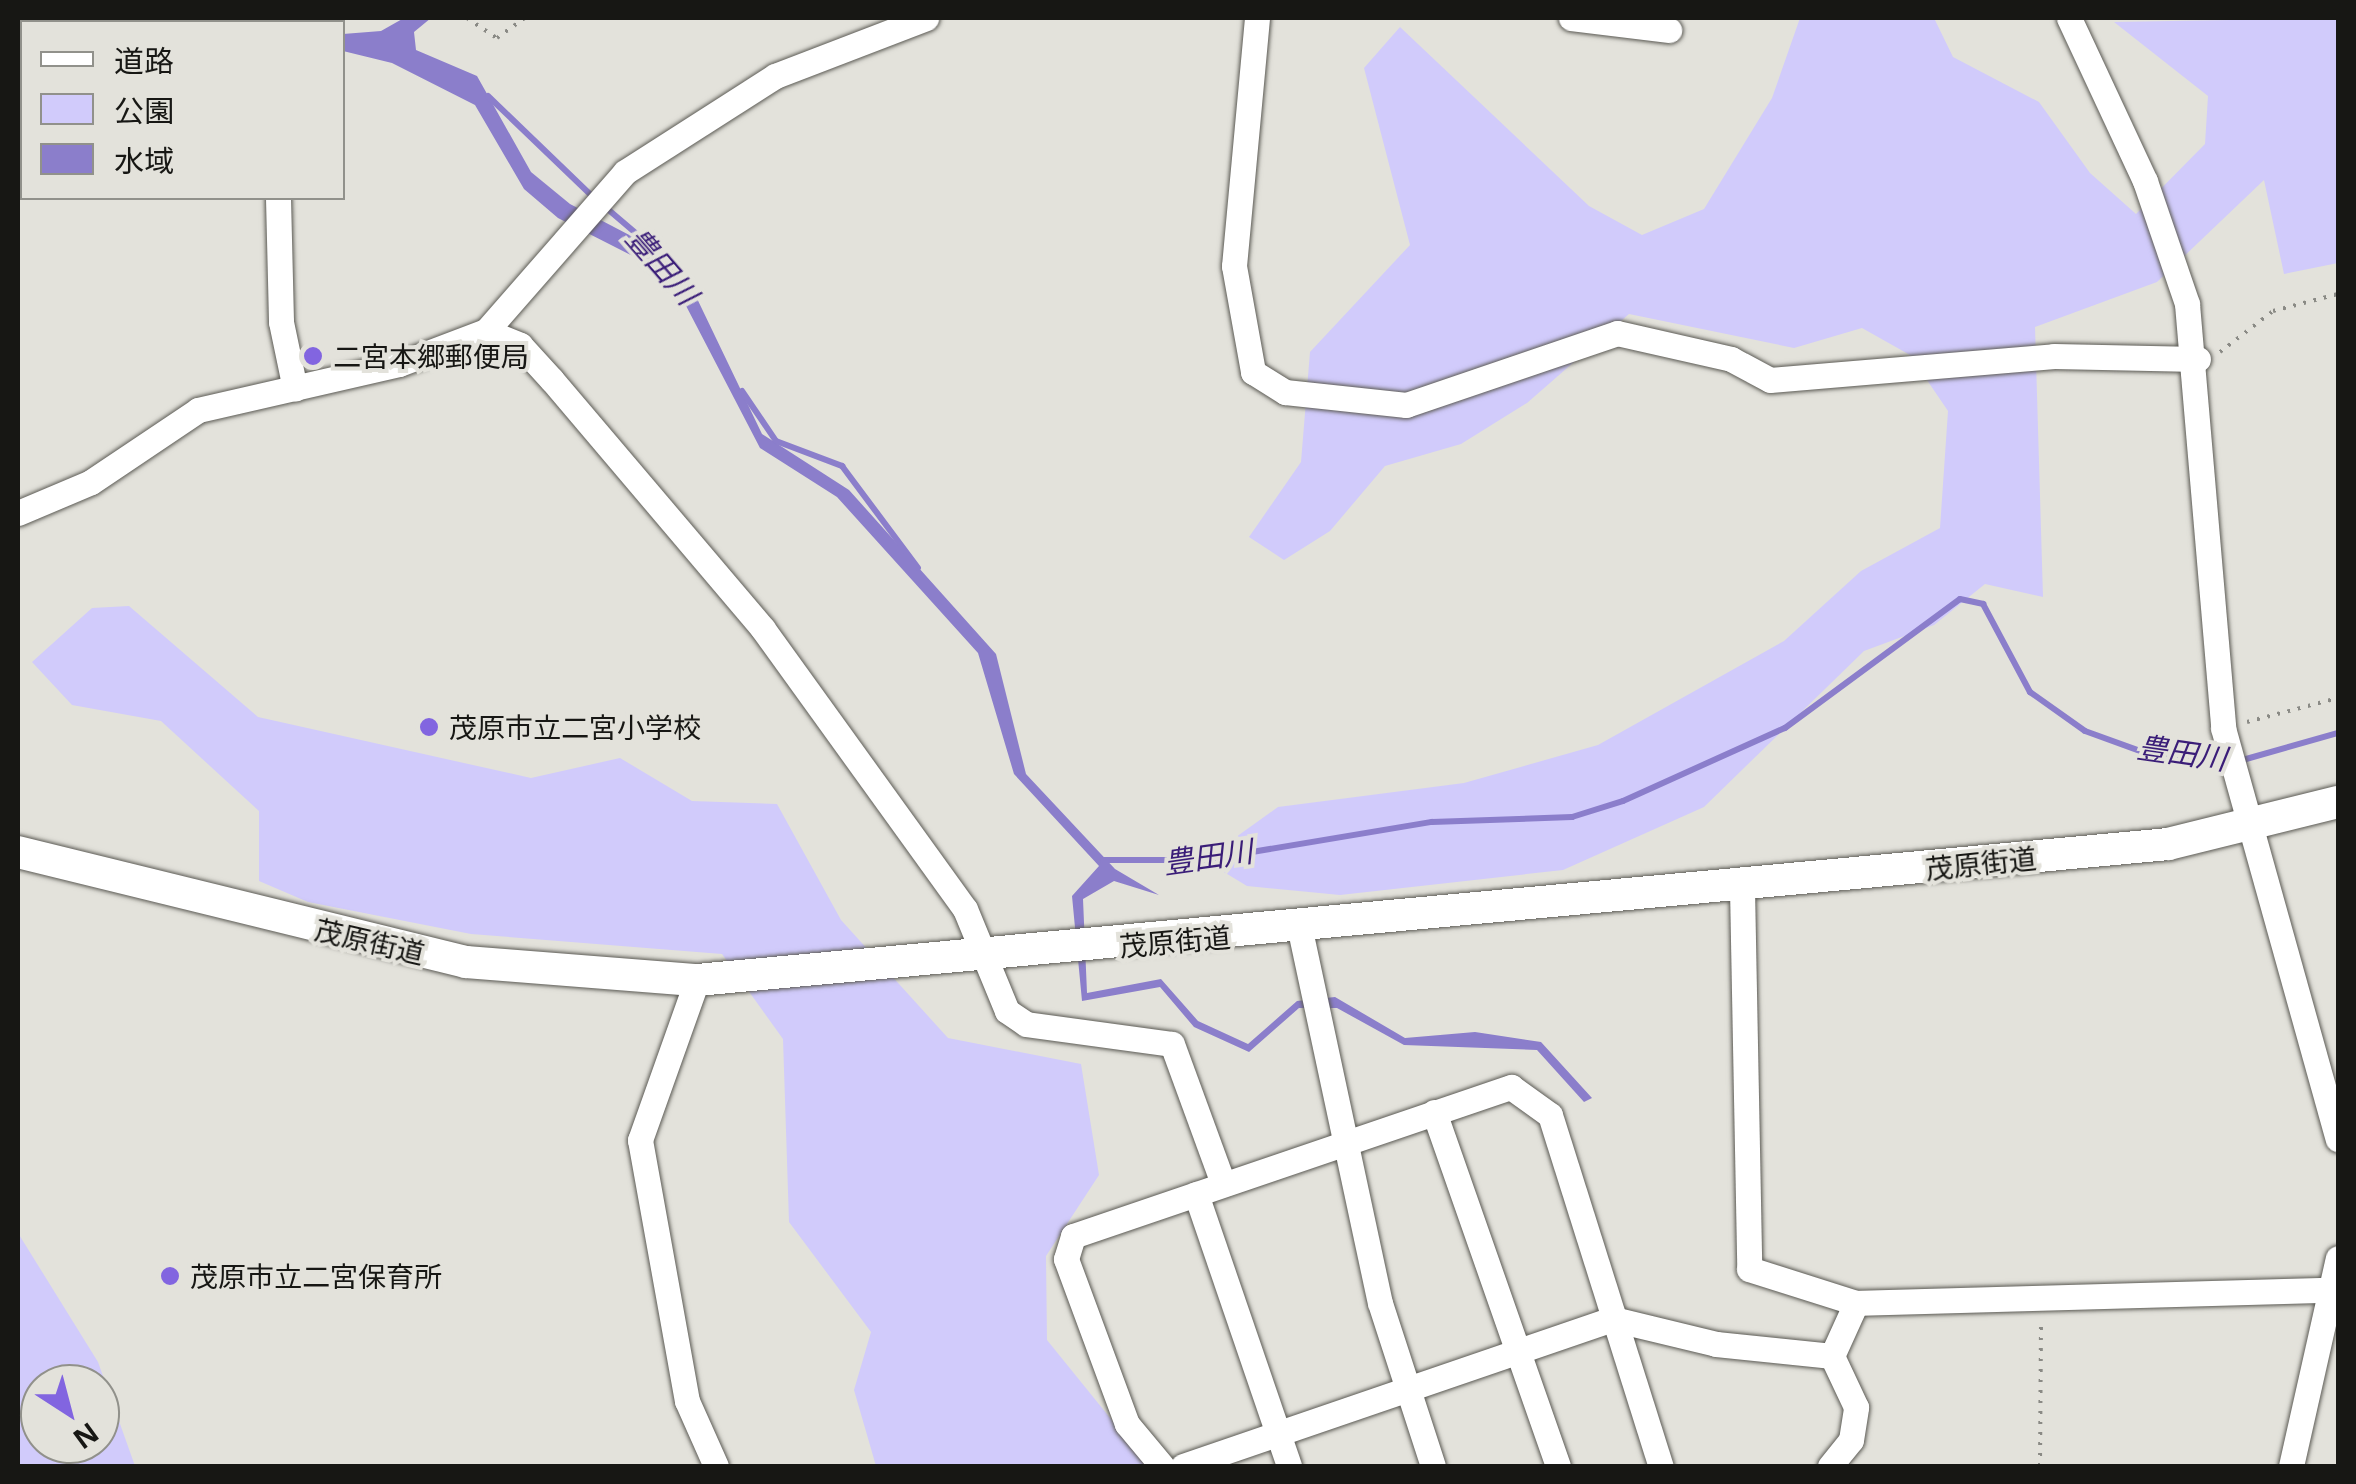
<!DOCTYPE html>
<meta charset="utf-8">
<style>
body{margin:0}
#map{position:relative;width:2356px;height:1484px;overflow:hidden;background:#e3e2db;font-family:"Noto Sans","Noto Sans JP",sans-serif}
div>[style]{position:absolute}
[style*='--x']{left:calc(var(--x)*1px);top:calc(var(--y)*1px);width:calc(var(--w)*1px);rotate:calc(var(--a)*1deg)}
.green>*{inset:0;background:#d1cbfb}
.water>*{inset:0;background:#8b7ecb}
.stream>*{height:6px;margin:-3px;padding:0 3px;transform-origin:3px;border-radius:3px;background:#8b7ecb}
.path>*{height:4px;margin-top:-2px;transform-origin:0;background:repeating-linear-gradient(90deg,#8a8a85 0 2.5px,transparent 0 10.5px)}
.roads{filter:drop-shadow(0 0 2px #5b5a54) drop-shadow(0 0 2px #5b5a54)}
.minor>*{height:25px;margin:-12.5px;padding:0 12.5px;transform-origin:12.5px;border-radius:12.5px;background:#fff}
.major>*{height:32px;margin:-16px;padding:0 16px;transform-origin:16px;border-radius:16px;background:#fff}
.dots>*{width:28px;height:28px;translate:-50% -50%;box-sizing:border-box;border:5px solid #e3e2db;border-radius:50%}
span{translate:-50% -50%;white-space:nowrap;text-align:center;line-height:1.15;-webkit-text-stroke:8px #e3e2db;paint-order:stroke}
.poi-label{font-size:28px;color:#171714}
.left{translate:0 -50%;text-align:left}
.street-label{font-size:28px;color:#171714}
.water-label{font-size:30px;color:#3a1d78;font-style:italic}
.frame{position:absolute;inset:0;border:20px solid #171714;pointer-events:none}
.legend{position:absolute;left:20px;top:20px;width:325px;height:180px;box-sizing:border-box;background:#e3e2db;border:2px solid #91918b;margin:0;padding:12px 18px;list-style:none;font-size:30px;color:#171714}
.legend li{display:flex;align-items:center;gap:20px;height:50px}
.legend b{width:50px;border:2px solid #91918b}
.north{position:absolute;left:20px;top:1364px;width:100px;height:100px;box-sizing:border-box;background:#e3e2db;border:2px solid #91918b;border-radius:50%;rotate:144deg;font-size:28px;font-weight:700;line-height:40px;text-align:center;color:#171714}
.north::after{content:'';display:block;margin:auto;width:35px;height:45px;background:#8265e0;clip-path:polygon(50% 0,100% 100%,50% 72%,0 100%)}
</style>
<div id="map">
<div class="green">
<i style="clip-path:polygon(1800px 18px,1934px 18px,1953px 57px,2039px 102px,2090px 173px,2136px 214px,2205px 144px,2208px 96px,2114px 22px,2338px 18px,2338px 263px,2284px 274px,2264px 180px,2157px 282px,2035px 327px,2043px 597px,1985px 584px,1934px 625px,1864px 651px,1704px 807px,1563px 870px,1340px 895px,1247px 886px,1204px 860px,1278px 807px,1464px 783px,1598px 745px,1784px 641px,1861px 571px,1940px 528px,1948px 411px,1910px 355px,1862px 328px,1794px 348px,1629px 314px,1527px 403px,1461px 444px,1385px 466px,1330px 531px,1284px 560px,1249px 537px,1301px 462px,1310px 352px,1410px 245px,1364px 68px,1400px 27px,1589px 206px,1642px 235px,1704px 209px,1772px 98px)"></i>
<i style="clip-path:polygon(129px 606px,258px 717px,531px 778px,620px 758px,692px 801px,777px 804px,841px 920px,948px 1038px,1081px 1064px,1099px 1175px,1046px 1256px,1047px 1340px,1149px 1466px,876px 1466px,854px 1390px,871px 1332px,789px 1222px,783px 1039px,722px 954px,471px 934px,308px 902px,259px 881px,259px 811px,161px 721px,72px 705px,32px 662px,92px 608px)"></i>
<i style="clip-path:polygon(evenodd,18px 1233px,98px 1362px,135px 1466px,18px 1466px,18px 1233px,40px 1384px,100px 1384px,100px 1444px,40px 1444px,40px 1384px)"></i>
</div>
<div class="water">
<i style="clip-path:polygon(404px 18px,431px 18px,414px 32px,416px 50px,477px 76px,531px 172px,570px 204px,679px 261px,762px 434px,849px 490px,996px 654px,1026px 774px,1115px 869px,1159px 895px,1114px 881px,1083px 899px,1087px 993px,1161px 979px,1198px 1021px,1248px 1044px,1297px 1001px,1335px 997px,1405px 1038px,1475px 1032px,1541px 1042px,1592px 1098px,1584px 1102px,1537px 1050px,1404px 1045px,1337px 1008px,1299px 1008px,1249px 1052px,1194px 1027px,1160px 987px,1082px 1001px,1072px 896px,1099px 866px,1014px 774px,978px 653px,837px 497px,760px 448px,670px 275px,558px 218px,524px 189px,475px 105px,392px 63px,343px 51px,343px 34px,381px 31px)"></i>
</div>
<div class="stream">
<i style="--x:488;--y:96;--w:147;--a:43.9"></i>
<i style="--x:604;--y:206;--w:52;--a:40.4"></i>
<i style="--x:742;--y:391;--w:60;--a:55.8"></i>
<i style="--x:776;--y:441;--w:71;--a:20.7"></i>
<i style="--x:842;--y:466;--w:127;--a:53.3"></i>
<i style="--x:2239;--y:761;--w:103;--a:-15.8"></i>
<i style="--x:1103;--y:860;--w:101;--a:0"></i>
<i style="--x:1204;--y:860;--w:231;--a:-9.5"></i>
<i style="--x:1432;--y:822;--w:140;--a:-2"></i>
<i style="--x:1572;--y:817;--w:53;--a:-17.4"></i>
<i style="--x:1623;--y:801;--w:178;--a:-24.3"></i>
<i style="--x:1785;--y:728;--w:217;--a:-36.4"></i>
<i style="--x:1960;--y:599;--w:24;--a:12"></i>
<i style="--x:1983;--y:604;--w:100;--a:61.9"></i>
<i style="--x:2030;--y:692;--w:67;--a:35.3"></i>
<i style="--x:2085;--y:731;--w:62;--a:19.9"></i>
<i style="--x:2143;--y:752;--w:84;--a:5.4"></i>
</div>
<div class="path">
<i style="--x:467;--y:18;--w:36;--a:34"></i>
<i style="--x:497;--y:38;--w:34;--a:-36"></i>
<i style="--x:2220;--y:352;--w:67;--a:-37.7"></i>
<i style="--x:2273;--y:311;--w:67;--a:-14.7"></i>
<i style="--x:2247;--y:722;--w:94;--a:-14.8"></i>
<i style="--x:2040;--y:1466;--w:145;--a:-89.6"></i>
</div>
<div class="roads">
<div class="minor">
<i style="--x:273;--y:18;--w:4;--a:90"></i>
<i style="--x:1257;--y:18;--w:249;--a:95.3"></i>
<i style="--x:1234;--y:266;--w:108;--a:79.8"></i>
<i style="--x:1253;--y:372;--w:38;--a:32"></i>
<i style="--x:1285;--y:392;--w:122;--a:6.1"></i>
<i style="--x:1406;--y:405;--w:223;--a:-18.8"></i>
<i style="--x:1617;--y:333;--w:117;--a:12.8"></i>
<i style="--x:1731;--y:359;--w:44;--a:28.3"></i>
<i style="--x:1770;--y:380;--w:285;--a:-4.8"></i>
<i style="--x:2054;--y:356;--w:144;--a:1.2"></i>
<i style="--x:1571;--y:18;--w:99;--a:7"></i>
<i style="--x:2069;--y:18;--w:180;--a:65"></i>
<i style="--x:2145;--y:181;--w:130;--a:71.1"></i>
<i style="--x:2187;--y:304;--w:426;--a:85.1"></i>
<i style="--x:2223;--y:728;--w:427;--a:74.4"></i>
<i style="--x:278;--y:198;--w:124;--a:88.6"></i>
<i style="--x:281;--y:322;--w:68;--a:78.2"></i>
<i style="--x:486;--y:331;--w:37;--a:22"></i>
<i style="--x:520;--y:345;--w:47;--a:47.6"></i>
<i style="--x:552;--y:380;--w:326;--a:49.7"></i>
<i style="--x:763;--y:629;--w:345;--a:54.2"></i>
<i style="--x:965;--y:909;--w:110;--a:67.6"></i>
<i style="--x:1007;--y:1011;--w:23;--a:34"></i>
<i style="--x:1026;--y:1024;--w:147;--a:7.8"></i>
<i style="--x:1172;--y:1044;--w:148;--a:69.9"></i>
<i style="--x:18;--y:513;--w:79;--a:-23"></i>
<i style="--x:91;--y:482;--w:129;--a:-33.9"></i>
<i style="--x:198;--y:410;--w:206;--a:-12.9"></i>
<i style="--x:399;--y:364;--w:93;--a:-20.8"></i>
<i style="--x:486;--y:331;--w:211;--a:-48.8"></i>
<i style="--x:625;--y:172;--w:178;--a:-32.6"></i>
<i style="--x:775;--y:76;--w:162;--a:-21"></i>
<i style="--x:1742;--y:888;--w:381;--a:88.9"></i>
<i style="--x:1749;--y:1269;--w:112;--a:17.6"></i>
<i style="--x:1856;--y:1303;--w:478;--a:-1.6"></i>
<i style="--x:1300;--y:930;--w:381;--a:77.9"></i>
<i style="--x:1380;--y:1303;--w:171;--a:72"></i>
<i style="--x:697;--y:980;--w:170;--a:109.6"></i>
<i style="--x:640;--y:1140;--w:265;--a:79.8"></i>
<i style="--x:687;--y:1401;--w:71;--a:66"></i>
<i style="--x:1434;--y:1112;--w:375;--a:70.7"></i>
<i style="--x:1196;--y:1194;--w:287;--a:71.1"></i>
<i style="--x:1162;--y:1466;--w:55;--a:-129.8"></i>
<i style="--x:1127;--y:1424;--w:176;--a:-110.3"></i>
<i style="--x:1066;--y:1259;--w:24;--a:-73"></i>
<i style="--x:1073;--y:1236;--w:463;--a:-18.8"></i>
<i style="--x:1511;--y:1087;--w:48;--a:35.7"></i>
<i style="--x:1550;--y:1115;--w:368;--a:72.5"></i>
<i style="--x:1183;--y:1466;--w:454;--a:-18.9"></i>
<i style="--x:1613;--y:1319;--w:106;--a:13.6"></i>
<i style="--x:1716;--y:1344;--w:117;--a:5.9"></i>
<i style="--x:1830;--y:1466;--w:33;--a:-51"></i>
<i style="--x:1851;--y:1440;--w:33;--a:-81"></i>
<i style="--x:1856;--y:1407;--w:56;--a:-115.2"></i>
<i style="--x:1832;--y:1356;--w:58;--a:-65.6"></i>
<i style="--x:2291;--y:1466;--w:213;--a:-77.3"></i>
</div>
<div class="major">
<i style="--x:18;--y:852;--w:461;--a:13.8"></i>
<i style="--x:466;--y:962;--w:232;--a:4.5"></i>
<i style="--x:697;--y:980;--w:1477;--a:-5.28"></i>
<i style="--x:2168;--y:844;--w:175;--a:-13.9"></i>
</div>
</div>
<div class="dots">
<i style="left:313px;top:356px;background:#8265e0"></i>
<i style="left:429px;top:727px;background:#8265e0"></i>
<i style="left:170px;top:1276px;background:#8265e0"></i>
</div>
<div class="poi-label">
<span class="left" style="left:333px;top:356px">二宮本郷郵便局</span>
<span class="left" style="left:449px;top:727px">茂原市立二宮小学校</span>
<span class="left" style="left:190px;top:1276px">茂原市立二宮保育所</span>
</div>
<div class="street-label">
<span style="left:1981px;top:863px;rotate:-6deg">茂原街道</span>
<span style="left:370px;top:941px;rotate:13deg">茂原街道</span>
<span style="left:1175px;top:941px;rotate:-5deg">茂原街道</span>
</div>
<div class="water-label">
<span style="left:662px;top:266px;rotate:49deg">豊田川</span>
<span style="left:2182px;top:753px;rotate:8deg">豊田川</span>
<span style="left:1208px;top:857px;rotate:-8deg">豊田川</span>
</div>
<div class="frame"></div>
<ul class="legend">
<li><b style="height:12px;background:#fff"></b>道路</li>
<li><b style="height:28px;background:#d1cbfb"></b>公園</li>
<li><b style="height:28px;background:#8b7ecb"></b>水域</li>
</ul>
<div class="north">N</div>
</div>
